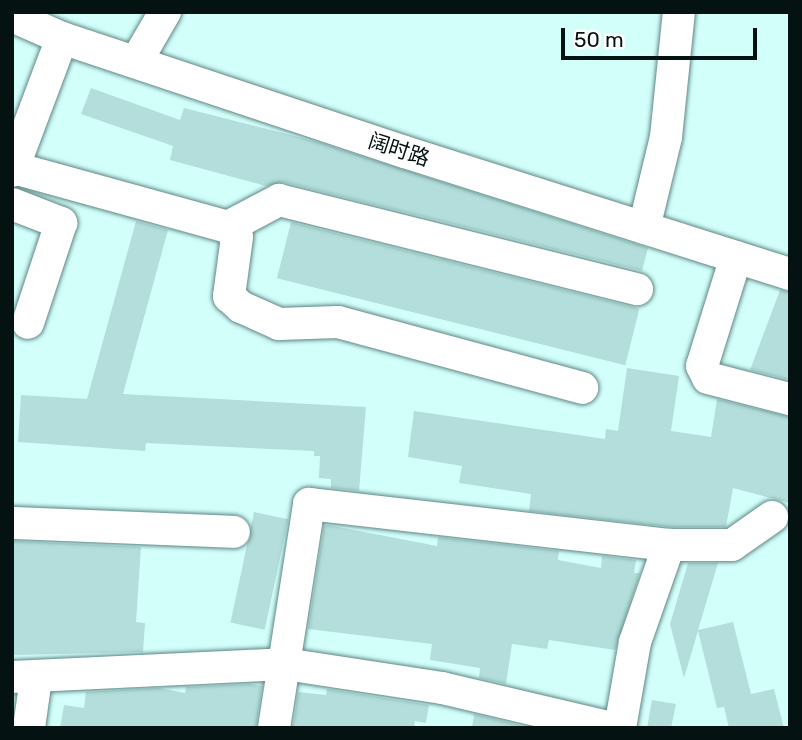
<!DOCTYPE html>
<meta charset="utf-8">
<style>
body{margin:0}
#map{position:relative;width:802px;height:740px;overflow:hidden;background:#d3fffb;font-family:Rubik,"Noto Sans SC",sans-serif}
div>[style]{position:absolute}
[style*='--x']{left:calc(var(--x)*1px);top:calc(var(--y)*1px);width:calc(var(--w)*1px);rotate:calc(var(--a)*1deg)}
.building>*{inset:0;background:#b3dedb;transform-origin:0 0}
.roads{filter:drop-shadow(0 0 2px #5f8784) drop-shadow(0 0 2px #5f8784)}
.minor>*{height:32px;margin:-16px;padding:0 16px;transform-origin:16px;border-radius:16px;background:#fff}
span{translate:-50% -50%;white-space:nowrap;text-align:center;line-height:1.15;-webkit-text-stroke:7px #fff;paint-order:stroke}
.street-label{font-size:21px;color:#041312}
.frame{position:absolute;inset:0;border:14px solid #041312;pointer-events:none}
.scale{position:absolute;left:561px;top:28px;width:196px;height:32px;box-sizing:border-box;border:4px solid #041312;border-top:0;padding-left:9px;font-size:21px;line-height:24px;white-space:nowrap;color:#041312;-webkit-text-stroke:5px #fff;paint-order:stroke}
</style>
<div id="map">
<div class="building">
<i style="clip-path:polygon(91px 88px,180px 120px,184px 108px,318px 142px,648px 248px,642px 271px,283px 182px,266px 186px,170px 160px,173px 146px,81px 114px)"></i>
<i style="clip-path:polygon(136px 221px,168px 230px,123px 394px,366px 407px,359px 491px,331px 488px,331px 479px,319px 478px,320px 456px,314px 456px,314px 451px,146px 443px,145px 451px,18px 442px,21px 395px,87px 399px)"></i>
<i style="left:291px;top:222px;width:359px;height:58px;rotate:14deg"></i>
<i style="clip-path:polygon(780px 290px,790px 292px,790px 380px,750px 370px)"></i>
<i style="clip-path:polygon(627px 368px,679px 376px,671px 431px,711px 437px,717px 399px,790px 417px,790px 503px,733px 488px,726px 527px,670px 527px,529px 511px,531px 494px,459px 483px,462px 466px,408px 457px,414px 411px,605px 439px,606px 429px,618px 431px)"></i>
<i style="left:254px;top:512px;width:35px;height:113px;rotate:12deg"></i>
<i style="clip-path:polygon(328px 525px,437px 546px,438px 537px,559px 551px,558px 560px,601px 568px,602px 556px,636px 560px,634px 573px,640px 573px,615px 650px,549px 640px,547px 649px,512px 644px,506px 684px,479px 678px,480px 668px,430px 660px,432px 644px,308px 629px,324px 526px)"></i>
<i style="clip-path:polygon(12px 541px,141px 547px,136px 622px,145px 623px,143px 652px,12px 655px)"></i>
<i style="clip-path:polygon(688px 563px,718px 563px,698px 630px,733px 622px,751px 694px,774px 689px,784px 728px,729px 728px,724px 707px,717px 708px,698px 631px,684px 678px,670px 624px)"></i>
<i style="clip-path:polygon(250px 684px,262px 686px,256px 728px,60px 728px,64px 705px,84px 708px,86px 692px,159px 688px,185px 693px,186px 687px)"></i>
<i style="clip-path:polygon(327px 689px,429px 705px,426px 723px,415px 721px,414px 728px,293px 728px,298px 692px,326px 695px)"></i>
<i style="clip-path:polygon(652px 700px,676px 704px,671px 728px,647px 728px)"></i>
<i style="clip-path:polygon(474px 714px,531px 728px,472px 728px)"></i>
</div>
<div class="roads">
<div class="minor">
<i style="--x:12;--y:16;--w:55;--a:23.7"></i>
<i style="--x:62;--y:38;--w:361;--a:18.4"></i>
<i style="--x:405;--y:152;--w:404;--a:17.6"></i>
<i style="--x:136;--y:62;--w:58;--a:-59.9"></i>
<i style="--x:14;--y:168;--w:222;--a:15.4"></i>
<i style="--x:228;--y:227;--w:13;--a:48"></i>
<i style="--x:237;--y:237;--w:60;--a:97.7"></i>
<i style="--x:229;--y:296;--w:16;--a:43"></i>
<i style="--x:241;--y:307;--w:42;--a:24.1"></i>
<i style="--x:279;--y:324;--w:59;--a:-1.9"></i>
<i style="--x:338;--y:322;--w:253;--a:15.1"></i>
<i style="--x:12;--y:171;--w:142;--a:-69.4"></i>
<i style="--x:12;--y:204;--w:53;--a:21.2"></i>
<i style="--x:61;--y:223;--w:105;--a:108.3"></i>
<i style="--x:228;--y:227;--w:58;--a:-27.9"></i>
<i style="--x:279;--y:200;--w:369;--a:14"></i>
<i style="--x:644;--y:228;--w:94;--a:-76.4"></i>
<i style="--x:666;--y:137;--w:126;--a:-84.1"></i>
<i style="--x:736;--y:257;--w:114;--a:107.3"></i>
<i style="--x:702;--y:366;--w:13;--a:63"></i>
<i style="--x:708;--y:378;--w:85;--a:14.4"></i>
<i style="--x:12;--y:523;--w:222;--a:2.3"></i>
<i style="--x:12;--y:677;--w:273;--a:-2.7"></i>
<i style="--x:285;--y:664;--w:159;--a:8.7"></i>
<i style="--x:442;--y:688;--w:175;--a:13.2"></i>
<i style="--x:29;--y:728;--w:50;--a:-82"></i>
<i style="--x:274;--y:728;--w:227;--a:-81.1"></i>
<i style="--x:309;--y:504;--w:362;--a:6.5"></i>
<i style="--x:669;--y:545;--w:63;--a:0"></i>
<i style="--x:732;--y:545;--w:49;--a:-35"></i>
<i style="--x:620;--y:728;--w:87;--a:-80.1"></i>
<i style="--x:635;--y:642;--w:103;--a:-70.7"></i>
</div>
</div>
<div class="street-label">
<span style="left:399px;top:150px;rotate:18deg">阔时路</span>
</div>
<div class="frame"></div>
<div class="scale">50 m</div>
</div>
